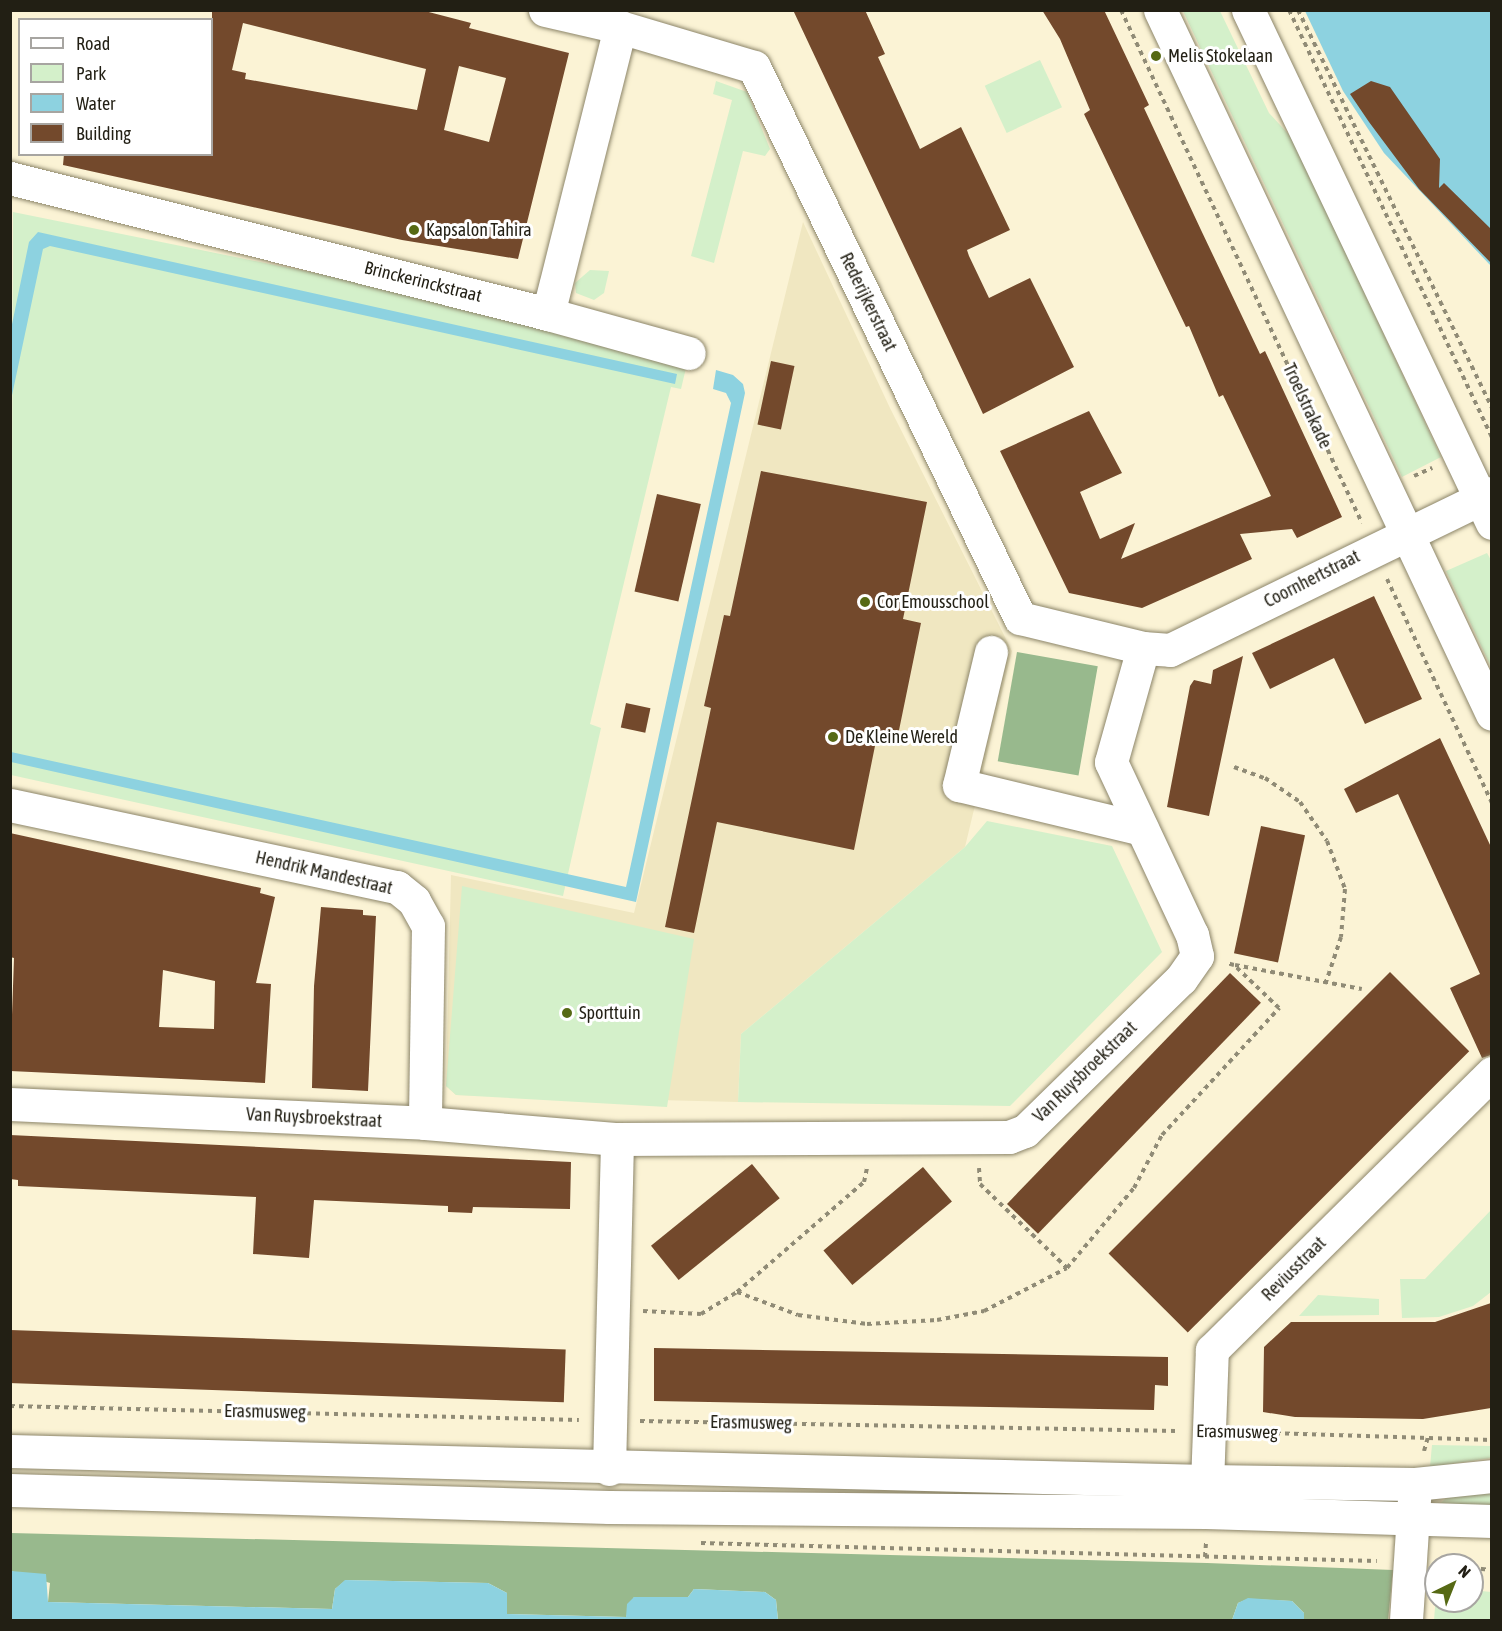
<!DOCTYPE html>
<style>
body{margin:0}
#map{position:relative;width:1502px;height:1631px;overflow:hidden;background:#fbf3d5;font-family:"Asap Condensed",sans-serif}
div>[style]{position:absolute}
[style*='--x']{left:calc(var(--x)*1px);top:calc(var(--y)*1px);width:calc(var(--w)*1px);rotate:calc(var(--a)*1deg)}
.built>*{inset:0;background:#f0e7c1}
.green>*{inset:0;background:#d4f0ca;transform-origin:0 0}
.forest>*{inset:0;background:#98b98d;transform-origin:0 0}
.water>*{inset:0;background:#8dd2e0}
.building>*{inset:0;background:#73492c;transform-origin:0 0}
.path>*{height:4px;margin-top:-2px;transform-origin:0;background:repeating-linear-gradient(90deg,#908b76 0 4.5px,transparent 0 9px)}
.roads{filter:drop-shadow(0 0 2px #8c8569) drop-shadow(0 0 2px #8c8569)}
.minor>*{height:33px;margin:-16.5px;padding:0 16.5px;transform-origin:16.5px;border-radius:16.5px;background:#fff}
.major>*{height:33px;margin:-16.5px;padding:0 16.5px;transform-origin:16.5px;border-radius:16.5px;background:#fff}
.dots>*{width:16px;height:16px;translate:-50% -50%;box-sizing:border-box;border:3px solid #fff;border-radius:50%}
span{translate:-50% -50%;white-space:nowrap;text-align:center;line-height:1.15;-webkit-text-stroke:6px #fff;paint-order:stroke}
.poi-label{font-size:18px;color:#221f14}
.left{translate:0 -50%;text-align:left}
.street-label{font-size:18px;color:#221f14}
.frame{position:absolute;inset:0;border:12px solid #221f14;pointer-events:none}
.legend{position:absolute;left:18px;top:18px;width:195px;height:138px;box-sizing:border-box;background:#fff;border:2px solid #a7a5a1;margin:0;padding:8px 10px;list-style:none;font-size:18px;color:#221f14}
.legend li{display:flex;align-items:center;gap:12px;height:30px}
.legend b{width:30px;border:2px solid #a7a5a1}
.north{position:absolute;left:1424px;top:1553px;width:60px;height:60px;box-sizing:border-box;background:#fff;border:2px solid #a7a5a1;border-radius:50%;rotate:43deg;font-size:16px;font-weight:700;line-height:24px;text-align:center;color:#221f14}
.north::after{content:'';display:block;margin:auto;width:21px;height:27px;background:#566914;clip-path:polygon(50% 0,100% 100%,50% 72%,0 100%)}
</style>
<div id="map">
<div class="built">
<i style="clip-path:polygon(803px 222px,890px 408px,1012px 651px,965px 847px,741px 1034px,738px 1102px,456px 1095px,446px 1086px,451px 875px,634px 913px)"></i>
</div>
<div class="green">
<i style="clip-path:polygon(1183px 11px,1220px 11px,1269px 113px,1292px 138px,1441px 457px,1402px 477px)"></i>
<i style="left:1040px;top:60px;width:52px;height:61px;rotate:65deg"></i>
<i style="clip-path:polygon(716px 81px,747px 92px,770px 149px,765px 156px,743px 151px,714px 263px,691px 256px,732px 100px,713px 94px)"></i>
<i style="clip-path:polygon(13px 212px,438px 298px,686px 368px,681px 389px,671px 387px,590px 724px,601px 728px,563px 896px,11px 775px)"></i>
<i style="clip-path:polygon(590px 270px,609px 271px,604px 293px,594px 300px,576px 293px,575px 283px)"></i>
<i style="clip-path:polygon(1487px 553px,1492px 562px,1491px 667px,1446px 571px)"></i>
<i style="clip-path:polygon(987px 821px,1112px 846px,1162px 952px,1010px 1106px,738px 1102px,741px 1034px,965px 847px)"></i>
<i style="clip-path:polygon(462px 886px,694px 939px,667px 1107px,456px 1095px,446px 1086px)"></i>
<i style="clip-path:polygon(1491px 1210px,1491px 1292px,1473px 1306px,1439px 1317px,1402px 1318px,1400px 1279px,1425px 1279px)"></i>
<i style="clip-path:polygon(1318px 1295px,1379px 1299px,1379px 1315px,1299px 1316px)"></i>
<i style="clip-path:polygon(1432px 1445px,1490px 1446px,1491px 1458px,1430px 1467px)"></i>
<i style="clip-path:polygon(1491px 1490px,1491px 1507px,1441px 1503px,1446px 1498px)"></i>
<i style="clip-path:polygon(1472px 1590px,1491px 1592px,1491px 1620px,1434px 1620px,1436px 1596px,1436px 1601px,1472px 1601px)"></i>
</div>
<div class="forest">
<i style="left:1017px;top:652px;width:82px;height:111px;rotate:10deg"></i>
<i style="clip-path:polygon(11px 1533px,1207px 1563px,1393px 1570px,1388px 1620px,1304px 1620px,1304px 1613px,1292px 1601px,1248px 1599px,1238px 1603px,1232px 1620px,778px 1620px,776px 1600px,765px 1592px,694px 1589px,688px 1597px,634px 1597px,626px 1617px,506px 1614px,507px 1593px,488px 1583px,346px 1580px,335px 1589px,332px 1609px,48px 1602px,50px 1583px,11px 1571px)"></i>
</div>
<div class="water">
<i style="clip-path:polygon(1305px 11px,1491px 11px,1491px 266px,1384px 153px,1343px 91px)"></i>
<i style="clip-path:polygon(38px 232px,677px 374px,675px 384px,50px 246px,43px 249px,11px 400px,11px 329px,29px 242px)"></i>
<i style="clip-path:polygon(716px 370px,733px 375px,743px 384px,745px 393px,636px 902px,11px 762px,11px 752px,626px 887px,731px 403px,726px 393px,713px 389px)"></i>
<i style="clip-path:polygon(11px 1571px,46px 1574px,48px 1602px,332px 1609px,335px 1589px,345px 1580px,488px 1583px,507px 1593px,507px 1614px,626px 1617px,627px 1604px,634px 1597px,688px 1597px,694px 1589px,765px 1592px,776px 1600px,778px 1620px,803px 1620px,11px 1620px)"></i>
<i style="clip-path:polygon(1248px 1598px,1292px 1601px,1304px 1613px,1304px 1620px,1232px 1620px,1238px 1603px)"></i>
</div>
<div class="building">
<i style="clip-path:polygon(evenodd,212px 10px,421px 10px,471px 23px,469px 28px,569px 53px,518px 259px,402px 240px,63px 165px,64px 154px,212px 154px,212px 10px,243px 23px,426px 69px,417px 110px,245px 79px,246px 73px,232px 70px,243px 23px,212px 10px,459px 66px,506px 78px,489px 142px,444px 130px,459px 66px)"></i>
<i style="clip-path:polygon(793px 10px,865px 10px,885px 54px,878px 57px,920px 149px,961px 127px,1010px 230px,967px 250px,969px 256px,989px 298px,1030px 278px,1074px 367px,983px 414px)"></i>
<i style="clip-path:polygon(1042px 10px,1104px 10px,1149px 105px,1144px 108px,1201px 230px,1260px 354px,1265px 351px,1342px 517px,1297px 538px,1292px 529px,1240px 534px,1252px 559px,1142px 608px,1069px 593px,1000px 451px,1089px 411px,1122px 473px,1080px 492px,1100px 539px,1135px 523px,1121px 559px,1271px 496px,1223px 395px,1219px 397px,1189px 326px,1186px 327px,1084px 114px,1090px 110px,1060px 39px)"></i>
<i style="clip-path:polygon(1371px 81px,1390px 87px,1440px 159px,1439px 188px,1444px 183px,1491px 229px,1491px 263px,1419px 189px,1369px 122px,1350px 94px)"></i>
<i style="left:771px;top:361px;width:24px;height:65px;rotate:12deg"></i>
<i style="clip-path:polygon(761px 471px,927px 502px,903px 619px,921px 623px,897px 740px,877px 736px,854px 850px,717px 822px,694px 933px,665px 927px,711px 708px,704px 706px,724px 615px,730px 616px)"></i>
<i style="left:657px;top:494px;width:45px;height:100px;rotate:13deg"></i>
<i style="clip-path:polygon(1374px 596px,1422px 699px,1365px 724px,1334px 658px,1270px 689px,1252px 653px)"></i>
<i style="clip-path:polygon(1243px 656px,1209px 816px,1167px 807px,1190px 686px,1194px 680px,1211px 684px,1213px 670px)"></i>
<i style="left:626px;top:703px;width:25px;height:25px;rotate:12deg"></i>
<i style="clip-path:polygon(1440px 738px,1491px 847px,1491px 1055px,1482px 1058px,1450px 988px,1480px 974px,1398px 794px,1356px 813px,1344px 789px)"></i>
<i style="left:1261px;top:826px;width:45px;height:130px;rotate:12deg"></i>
<i style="clip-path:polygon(evenodd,10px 833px,261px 888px,260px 893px,275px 897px,256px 983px,271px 984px,265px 1083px,10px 1071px,14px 958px,10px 957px,10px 833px,163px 970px,215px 981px,214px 1029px,159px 1027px,163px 970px)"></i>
<i style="clip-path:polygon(321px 907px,363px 910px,363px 915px,376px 916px,368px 1091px,312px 1088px,314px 986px)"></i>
<i style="left:1390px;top:972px;width:112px;height:398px;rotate:45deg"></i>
<i style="left:1230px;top:973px;width:43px;height:321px;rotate:44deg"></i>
<i style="clip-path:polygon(10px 1135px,571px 1162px,570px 1209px,473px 1207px,472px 1213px,448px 1212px,448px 1206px,314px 1200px,309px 1258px,253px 1254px,256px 1197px,18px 1186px,18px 1180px,10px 1179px)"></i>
<i style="left:752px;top:1164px;width:44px;height:130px;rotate:51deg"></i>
<i style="left:923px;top:1167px;width:45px;height:130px;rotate:50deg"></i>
<i style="clip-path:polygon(1491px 1303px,1491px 1408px,1423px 1419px,1295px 1417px,1263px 1412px,1264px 1347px,1291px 1322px,1435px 1322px)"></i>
<i style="left:10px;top:1330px;width:556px;height:53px;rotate:2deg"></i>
<i style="clip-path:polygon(654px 1348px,1168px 1357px,1168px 1386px,1155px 1385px,1154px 1410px,654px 1401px)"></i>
</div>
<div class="path">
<i style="--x:1121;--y:10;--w:567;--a:64.84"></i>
<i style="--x:1289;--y:10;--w:474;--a:64.6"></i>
<i style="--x:1298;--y:10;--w:442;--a:64"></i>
<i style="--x:1414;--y:476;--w:20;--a:-24"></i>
<i style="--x:1387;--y:579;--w:247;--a:64.9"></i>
<i style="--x:1234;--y:767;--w:33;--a:20"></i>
<i style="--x:1265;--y:778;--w:42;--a:34.4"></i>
<i style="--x:1300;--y:802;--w:47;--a:55.3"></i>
<i style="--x:1327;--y:841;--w:51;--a:69.4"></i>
<i style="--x:1345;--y:889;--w:48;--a:94.8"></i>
<i style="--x:1341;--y:937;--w:47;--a:108.4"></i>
<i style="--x:1235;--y:965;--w:129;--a:10.7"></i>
<i style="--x:979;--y:1168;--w:16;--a:86"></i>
<i style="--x:980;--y:1184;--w:121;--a:44"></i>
<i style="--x:737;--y:1292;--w:168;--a:-40.9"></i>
<i style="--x:864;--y:1182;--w:14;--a:-78"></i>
<i style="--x:643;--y:1311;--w:58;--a:3"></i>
<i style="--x:701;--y:1314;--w:42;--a:-31.4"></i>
<i style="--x:737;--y:1292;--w:65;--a:20.7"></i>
<i style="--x:798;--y:1315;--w:70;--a:7.4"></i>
<i style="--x:867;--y:1324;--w:70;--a:-3.3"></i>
<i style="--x:937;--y:1320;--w:48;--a:-10.8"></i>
<i style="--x:984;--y:1311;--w:93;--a:-27.4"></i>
<i style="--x:1067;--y:1268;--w:104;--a:-50.1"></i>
<i style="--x:1134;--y:1188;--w:60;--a:-62.2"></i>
<i style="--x:1162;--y:1135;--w:173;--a:-47.3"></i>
<i style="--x:1279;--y:1008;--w:62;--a:-136.3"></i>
<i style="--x:1234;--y:965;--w:7;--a:-164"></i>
<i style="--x:10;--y:1406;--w:569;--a:1.41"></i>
<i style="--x:640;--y:1421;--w:536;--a:1.07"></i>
<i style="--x:1240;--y:1432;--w:252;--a:1.8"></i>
<i style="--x:1424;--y:1451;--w:15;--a:-74"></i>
<i style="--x:701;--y:1543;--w:676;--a:1.53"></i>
<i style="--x:1205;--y:1557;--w:15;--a:-86"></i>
<i style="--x:1472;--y:1568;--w:20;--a:6"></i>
</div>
<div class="roads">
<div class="minor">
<i style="--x:545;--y:10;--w:77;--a:12.8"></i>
<i style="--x:620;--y:27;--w:140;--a:16.6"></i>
<i style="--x:754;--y:67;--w:612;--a:64.23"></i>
<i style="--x:1020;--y:618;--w:127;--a:13.7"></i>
<i style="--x:1143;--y:648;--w:27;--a:4"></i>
<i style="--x:1170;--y:650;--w:358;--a:-26"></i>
<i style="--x:1160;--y:10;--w:778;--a:64.75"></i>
<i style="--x:1248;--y:10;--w:568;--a:64.56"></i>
<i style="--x:10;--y:178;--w:555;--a:14.19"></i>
<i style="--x:548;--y:314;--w:296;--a:-75.9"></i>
<i style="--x:548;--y:314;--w:146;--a:15.5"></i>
<i style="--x:991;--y:652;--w:137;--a:103.5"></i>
<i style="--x:959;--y:785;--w:188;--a:13.5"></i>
<i style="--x:10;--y:805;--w:396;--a:12"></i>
<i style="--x:397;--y:887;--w:22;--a:39"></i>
<i style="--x:414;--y:901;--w:29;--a:61"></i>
<i style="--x:428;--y:926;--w:197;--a:90.9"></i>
<i style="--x:10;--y:1104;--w:415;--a:2.6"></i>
<i style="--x:425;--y:1123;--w:193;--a:4.8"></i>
<i style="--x:617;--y:1139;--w:392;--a:-0.3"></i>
<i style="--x:1009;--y:1137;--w:17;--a:-21"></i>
<i style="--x:1025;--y:1131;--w:218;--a:-44.3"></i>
<i style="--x:1181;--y:979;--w:28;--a:-55"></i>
<i style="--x:1197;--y:956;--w:22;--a:-103"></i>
<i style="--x:1192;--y:935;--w:191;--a:-115.1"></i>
<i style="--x:1111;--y:762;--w:118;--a:-74.3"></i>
<i style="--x:609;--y:1469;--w:330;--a:-88.6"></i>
<i style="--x:1206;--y:1511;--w:161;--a:-87.9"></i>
<i style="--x:1212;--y:1350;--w:394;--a:-44.7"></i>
<i style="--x:1406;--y:1620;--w:136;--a:-86.2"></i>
</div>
<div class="major">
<i style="--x:10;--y:1451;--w:1197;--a:1.44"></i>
<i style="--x:1207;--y:1481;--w:208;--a:0.8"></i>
<i style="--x:1415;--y:1484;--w:77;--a:-5.9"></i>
<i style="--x:10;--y:1490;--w:599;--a:1.63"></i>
<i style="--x:609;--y:1507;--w:597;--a:0.48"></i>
<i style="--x:1206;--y:1512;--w:286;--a:1.8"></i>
</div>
</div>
<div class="dots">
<i style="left:1156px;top:56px;background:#566914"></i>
<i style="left:414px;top:230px;background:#566914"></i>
<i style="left:865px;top:602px;background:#566914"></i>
<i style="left:833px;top:737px;background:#566914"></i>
<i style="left:567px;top:1013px;background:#566914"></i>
</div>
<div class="poi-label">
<span class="left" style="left:1168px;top:56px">Melis Stokelaan</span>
<span class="left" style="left:426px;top:230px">Kapsalon Tahira</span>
<span class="left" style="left:877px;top:602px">Cor Emousschool</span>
<span class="left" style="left:845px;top:737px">De Kleine Wereld</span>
<span class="left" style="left:579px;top:1013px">Sporttuin</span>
</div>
<div class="street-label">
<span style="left:423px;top:282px;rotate:14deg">Brinckerinckstraat</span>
<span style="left:868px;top:302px;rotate:64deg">Rederijkerstraat</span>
<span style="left:1307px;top:406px;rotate:65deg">Troelstrakade</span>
<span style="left:1312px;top:579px;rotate:-27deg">Coornhertstraat</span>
<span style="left:324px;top:873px;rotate:13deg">Hendrik Mandestraat</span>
<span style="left:1085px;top:1072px;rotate:-44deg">Van Ruysbroekstraat</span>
<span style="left:314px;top:1118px;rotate:3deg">Van Ruysbroekstraat</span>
<span style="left:1294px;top:1269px;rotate:-45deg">Reviusstraat</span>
<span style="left:265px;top:1412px;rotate:1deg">Erasmusweg</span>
<span style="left:751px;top:1423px;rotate:1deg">Erasmusweg</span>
<span style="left:1237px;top:1432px;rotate:1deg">Erasmusweg</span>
</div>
<div class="frame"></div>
<ul class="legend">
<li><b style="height:8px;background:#fff"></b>Road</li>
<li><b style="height:16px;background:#d4f0ca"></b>Park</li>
<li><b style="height:16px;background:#8dd2e0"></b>Water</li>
<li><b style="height:16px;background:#73492c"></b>Building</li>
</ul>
<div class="north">N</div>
</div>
